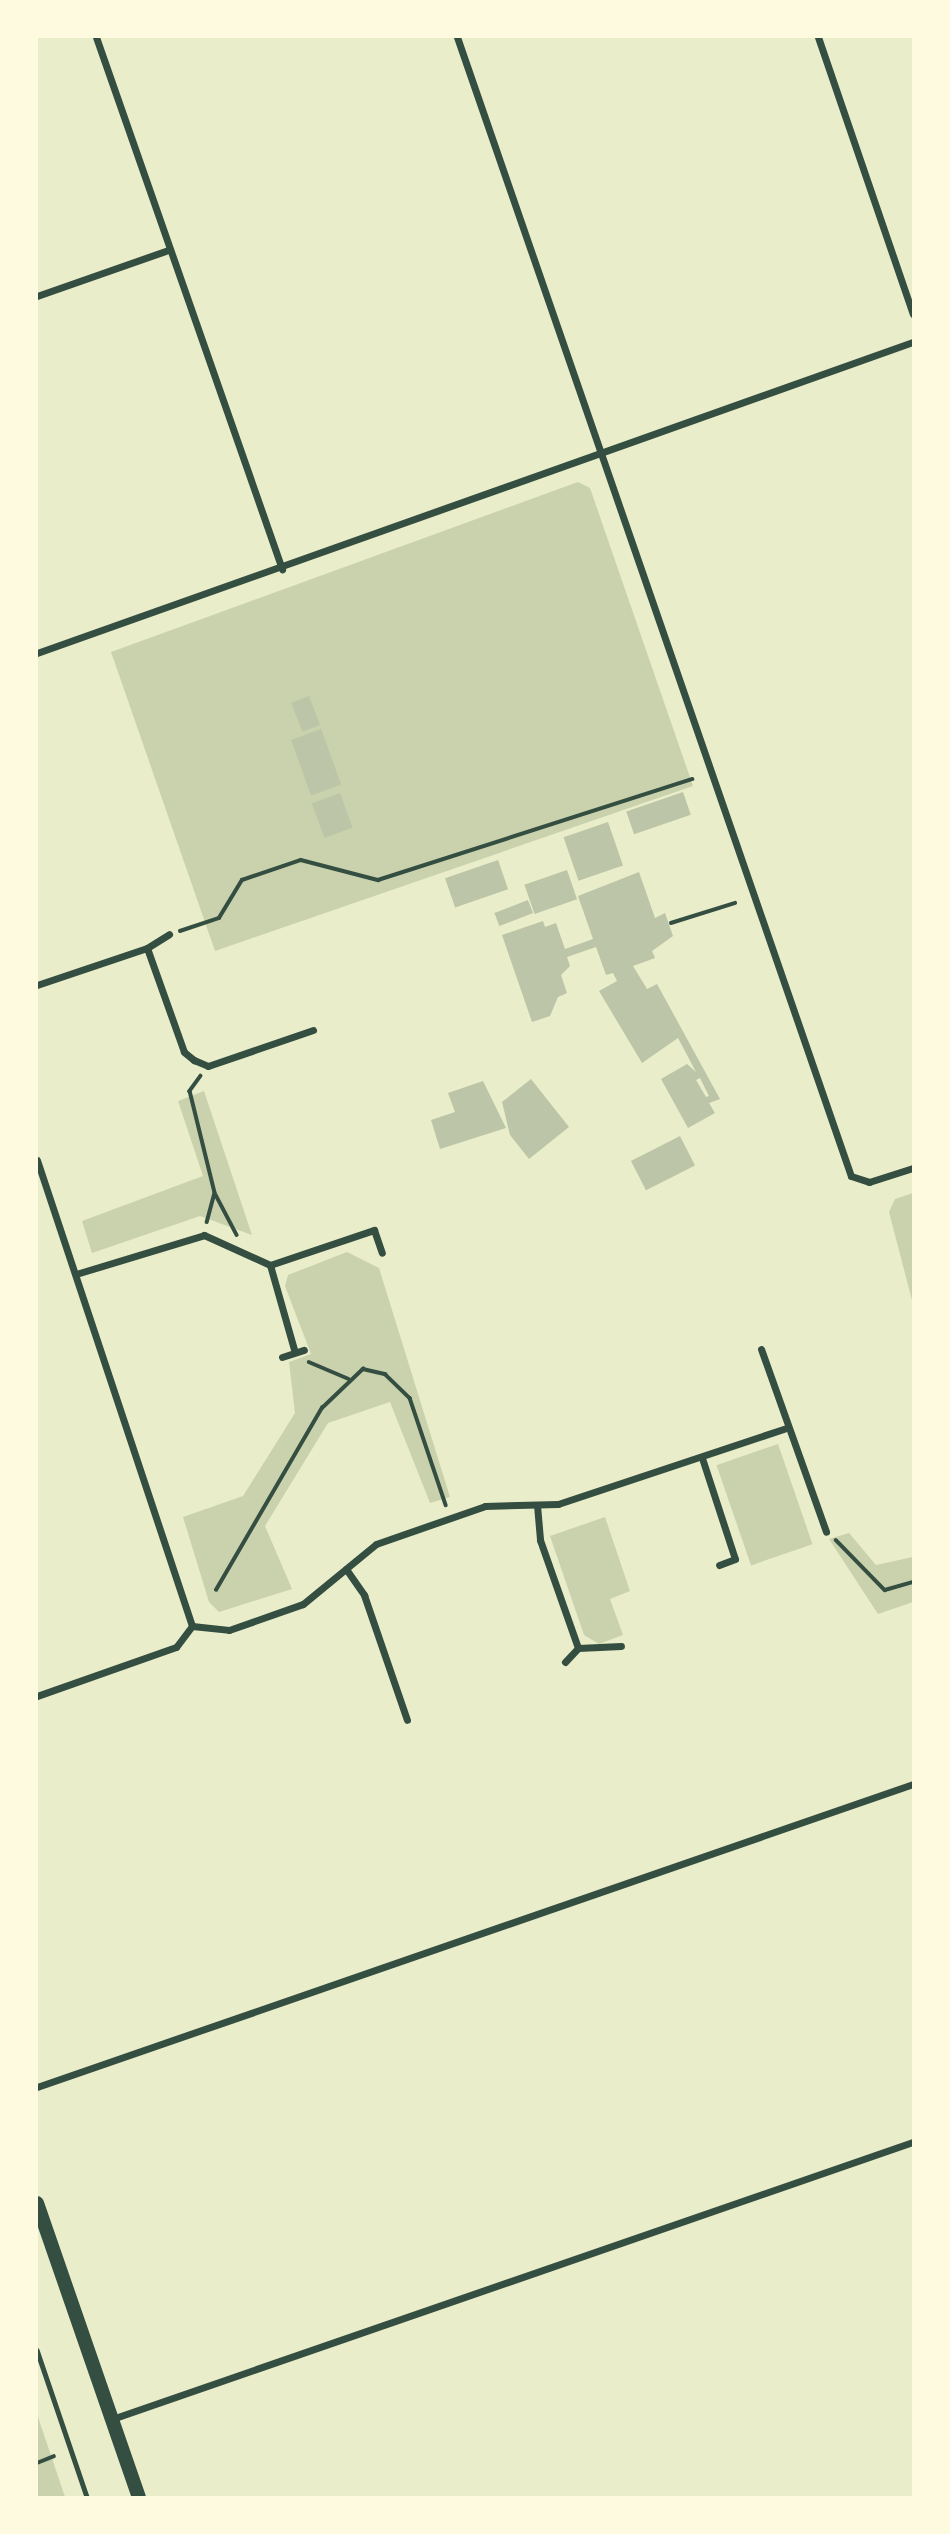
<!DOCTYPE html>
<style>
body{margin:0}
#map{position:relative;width:950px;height:2534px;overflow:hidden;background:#e9edc9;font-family:"PT Sans",sans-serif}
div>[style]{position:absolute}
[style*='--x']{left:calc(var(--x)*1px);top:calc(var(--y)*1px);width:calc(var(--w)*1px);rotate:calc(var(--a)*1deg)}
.green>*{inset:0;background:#cad2ad;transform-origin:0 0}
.building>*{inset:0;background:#bcc5a7;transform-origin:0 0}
.path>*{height:3.5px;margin:-1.75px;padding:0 1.75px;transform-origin:1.75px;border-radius:1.75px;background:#344e41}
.service>*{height:4.5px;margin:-2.25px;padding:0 2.25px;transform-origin:2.25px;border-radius:2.25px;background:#344e41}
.minor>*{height:7px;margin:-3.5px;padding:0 3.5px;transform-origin:3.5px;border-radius:3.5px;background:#344e41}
.secondary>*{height:14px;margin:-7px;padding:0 7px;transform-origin:7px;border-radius:7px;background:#344e41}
span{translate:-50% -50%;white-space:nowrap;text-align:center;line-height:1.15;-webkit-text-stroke:5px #fefae0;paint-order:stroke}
.frame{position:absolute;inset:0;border:38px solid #fefae0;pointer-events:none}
</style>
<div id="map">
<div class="green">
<i style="clip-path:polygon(578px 482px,590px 488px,693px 786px,215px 951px,111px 652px)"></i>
<i style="clip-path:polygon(204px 1091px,252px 1235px,200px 1216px,92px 1253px,82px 1221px,203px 1176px,178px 1101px)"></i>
<i style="clip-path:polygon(913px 1193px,913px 1304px,889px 1212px,895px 1199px)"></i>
<i style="clip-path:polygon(347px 1252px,379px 1268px,450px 1497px,430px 1503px,390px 1402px,328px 1423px,265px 1526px,292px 1589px,219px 1612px,209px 1602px,183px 1517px,243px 1496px,295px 1413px,289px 1362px,311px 1354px,285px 1286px,288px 1275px)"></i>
<i style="left:778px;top:1444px;width:106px;height:65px;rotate:71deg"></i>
<i style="clip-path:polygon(605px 1517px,630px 1591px,610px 1599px,623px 1635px,599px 1644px,584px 1635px,550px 1536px)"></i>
<i style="clip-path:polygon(849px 1533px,876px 1565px,913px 1557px,913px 1602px,878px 1614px,829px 1539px)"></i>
<i style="clip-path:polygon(37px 2414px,65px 2497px,37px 2497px)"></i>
</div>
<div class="building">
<i style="left:309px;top:696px;width:31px;height:19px;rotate:69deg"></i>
<i style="left:321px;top:729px;width:59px;height:32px;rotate:70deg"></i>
<i style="left:683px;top:792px;width:24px;height:60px;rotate:71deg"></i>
<i style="left:340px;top:793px;width:37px;height:30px;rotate:70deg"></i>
<i style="left:608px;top:822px;width:46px;height:47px;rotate:71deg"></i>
<i style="left:498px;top:860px;width:31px;height:56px;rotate:71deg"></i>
<i style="left:567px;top:870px;width:31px;height:45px;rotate:71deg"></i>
<i style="clip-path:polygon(evenodd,639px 872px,655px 918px,665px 913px,673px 936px,652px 951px,655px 958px,633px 966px,647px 989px,657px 984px,720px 1099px,709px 1103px,715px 1113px,688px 1128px,661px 1079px,687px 1064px,696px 1072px,678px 1038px,642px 1063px,599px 991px,617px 981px,613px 973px,606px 975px,596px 947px,567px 957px,570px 966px,561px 975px,567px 993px,558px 997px,550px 1016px,532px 1022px,502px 935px,543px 921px,545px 927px,556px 923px,565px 949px,593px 939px,578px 896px,639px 872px,700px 1078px,709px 1096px,706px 1097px,696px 1080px,700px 1078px)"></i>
<i style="left:528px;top:900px;width:14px;height:36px;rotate:69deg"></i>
<i style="clip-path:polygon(531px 1079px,569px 1127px,529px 1159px,510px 1135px,502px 1102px)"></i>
<i style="clip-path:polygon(483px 1081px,506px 1128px,440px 1149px,431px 1120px,455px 1112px,448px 1093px)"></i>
<i style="left:680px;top:1136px;width:33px;height:55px;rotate:63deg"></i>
</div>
<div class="path">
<i style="--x:671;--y:923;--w:67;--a:-17.4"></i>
<i style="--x:180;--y:931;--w:41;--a:-18.4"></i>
<i style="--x:219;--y:918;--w:44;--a:-58.8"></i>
<i style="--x:242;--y:880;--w:62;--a:-18.7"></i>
<i style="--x:301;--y:860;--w:80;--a:14.6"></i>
<i style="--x:378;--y:880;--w:330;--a:-17.8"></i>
<i style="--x:201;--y:1076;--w:19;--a:126"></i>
<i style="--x:190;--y:1091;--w:105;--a:76.2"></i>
<i style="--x:215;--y:1193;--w:30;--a:105"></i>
<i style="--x:216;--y:1195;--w:45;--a:62.3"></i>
<i style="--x:309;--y:1362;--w:43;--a:23"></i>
<i style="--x:836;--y:1540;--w:70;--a:45.6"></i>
<i style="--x:885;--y:1590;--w:29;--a:-16"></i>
<i style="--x:216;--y:1590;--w:211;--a:-59.8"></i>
<i style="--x:322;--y:1408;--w:57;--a:-43.6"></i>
<i style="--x:363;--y:1369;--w:23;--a:13"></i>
<i style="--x:385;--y:1374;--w:35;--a:44"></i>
<i style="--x:410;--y:1398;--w:113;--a:71.4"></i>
<i style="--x:37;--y:2463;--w:18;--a:-22"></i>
</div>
<div class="service">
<i style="--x:37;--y:2350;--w:155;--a:71.2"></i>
</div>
<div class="minor">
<i style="--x:96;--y:37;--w:564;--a:70.73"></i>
<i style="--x:457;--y:37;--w:1205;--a:70.92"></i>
<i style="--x:851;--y:1176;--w:19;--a:18"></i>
<i style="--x:869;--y:1182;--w:46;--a:-17.7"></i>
<i style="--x:818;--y:37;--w:293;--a:71.1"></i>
<i style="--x:37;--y:296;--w:139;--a:-19.3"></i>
<i style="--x:37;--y:653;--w:930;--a:-19.55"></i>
<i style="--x:147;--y:948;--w:110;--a:70.4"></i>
<i style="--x:184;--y:1052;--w:13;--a:39"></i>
<i style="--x:194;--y:1060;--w:15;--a:23"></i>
<i style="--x:208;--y:1066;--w:111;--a:-18.9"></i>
<i style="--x:37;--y:985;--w:116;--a:-18.6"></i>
<i style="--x:147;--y:948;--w:26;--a:-32"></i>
<i style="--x:37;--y:1160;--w:491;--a:71.6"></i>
<i style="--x:192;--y:1626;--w:26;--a:127"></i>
<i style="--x:176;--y:1647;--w:147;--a:160.6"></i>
<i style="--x:270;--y:1265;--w:87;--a:74.1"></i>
<i style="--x:76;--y:1274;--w:134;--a:-16.9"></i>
<i style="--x:204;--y:1235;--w:72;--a:24.4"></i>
<i style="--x:270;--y:1265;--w:110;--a:-18.6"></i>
<i style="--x:374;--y:1230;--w:24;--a:71"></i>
<i style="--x:761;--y:1349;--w:194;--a:70.4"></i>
<i style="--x:282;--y:1357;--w:23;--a:-18"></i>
<i style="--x:702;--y:1458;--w:106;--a:71.9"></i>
<i style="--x:735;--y:1559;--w:17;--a:159"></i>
<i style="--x:537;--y:1505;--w:35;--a:85"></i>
<i style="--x:540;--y:1540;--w:114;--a:70.6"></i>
<i style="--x:346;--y:1569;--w:32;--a:55"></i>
<i style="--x:364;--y:1595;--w:132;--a:71"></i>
<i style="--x:192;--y:1626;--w:37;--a:6"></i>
<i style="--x:229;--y:1630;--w:78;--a:-19.4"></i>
<i style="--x:303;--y:1604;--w:94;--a:-39.4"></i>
<i style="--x:376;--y:1544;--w:115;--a:-19.2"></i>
<i style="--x:485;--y:1506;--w:73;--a:-1.6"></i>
<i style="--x:558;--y:1504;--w:240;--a:-18.4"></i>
<i style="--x:565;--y:1662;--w:19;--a:-47"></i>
<i style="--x:578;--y:1648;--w:43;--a:-2.7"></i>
<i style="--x:37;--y:2087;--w:927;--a:-19.08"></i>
<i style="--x:112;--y:2419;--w:848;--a:-19.08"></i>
</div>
<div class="secondary">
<i style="--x:37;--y:2203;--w:311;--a:70.9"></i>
</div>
<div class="frame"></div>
</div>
